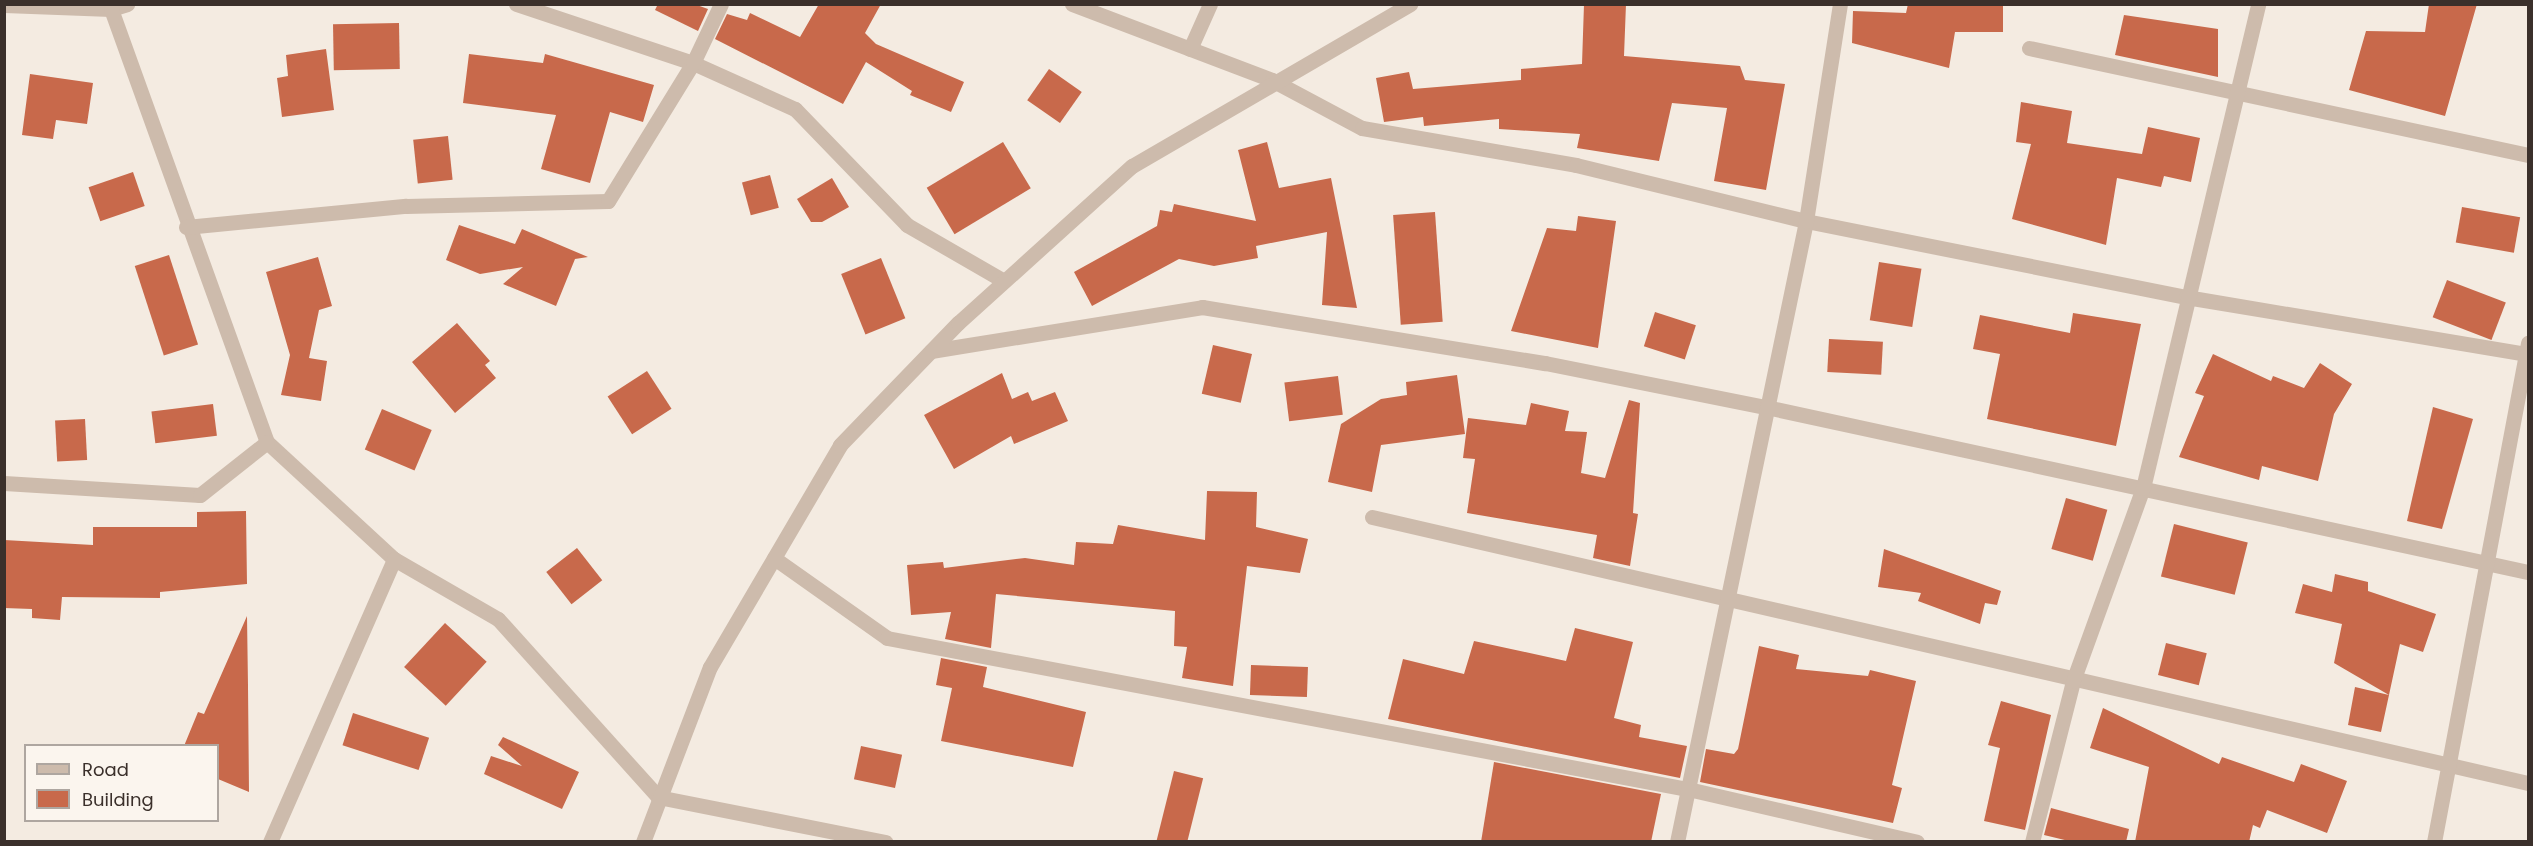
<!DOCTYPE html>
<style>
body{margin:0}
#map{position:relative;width:2533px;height:846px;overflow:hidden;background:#f4ebe1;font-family:Poppins,sans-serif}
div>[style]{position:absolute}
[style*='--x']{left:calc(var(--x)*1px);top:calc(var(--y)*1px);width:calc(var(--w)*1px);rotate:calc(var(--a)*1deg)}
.building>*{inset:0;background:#c8694b;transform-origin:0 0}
.minor>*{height:15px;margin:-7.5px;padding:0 7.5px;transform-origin:7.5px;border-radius:7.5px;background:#cdbbac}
span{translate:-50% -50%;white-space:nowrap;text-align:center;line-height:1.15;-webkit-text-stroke:6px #fbf5ee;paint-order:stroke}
.frame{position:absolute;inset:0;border:6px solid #3b302b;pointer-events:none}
.legend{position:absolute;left:24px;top:744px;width:195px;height:78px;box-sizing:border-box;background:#fbf5ee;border:2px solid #aea6a0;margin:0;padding:8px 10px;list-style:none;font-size:18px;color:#3b302b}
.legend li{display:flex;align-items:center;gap:12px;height:30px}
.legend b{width:30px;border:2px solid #aea6a0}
</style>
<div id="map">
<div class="building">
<i style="clip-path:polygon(658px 4px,694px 4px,708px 9px,698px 31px,655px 10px)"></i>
<i style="clip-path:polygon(819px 4px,881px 4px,865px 33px,876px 44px,964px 82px,951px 112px,910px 95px,912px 91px,866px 62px,843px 104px,715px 39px,727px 14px,747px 20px,750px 13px,800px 37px)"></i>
<i style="clip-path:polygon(1584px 4px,1626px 4px,1624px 56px,1740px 66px,1745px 80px,1785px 84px,1766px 190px,1714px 181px,1727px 108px,1672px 103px,1659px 161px,1577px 148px,1580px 134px,1499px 129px,1499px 119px,1424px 126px,1423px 117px,1384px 122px,1376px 78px,1409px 72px,1413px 89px,1521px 80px,1521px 69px,1582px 64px)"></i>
<i style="clip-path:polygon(1908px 4px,2003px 4px,2003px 32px,1955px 32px,1949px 68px,1852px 43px,1853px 11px,1906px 13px)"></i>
<i style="clip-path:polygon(2429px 4px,2477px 4px,2445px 116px,2349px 90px,2366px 31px,2425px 32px)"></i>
<i style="clip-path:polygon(2124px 15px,2218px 29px,2218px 77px,2115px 55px)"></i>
<i style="left:399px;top:23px;width:46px;height:66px;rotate:89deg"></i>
<i style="clip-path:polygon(326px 49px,334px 110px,282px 117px,277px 78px,288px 76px,286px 55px)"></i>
<i style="clip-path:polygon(469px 54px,543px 63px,545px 54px,654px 85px,643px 122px,610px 112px,590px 183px,541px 169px,556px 115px,463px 103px)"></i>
<i style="left:1049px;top:69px;width:40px;height:38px;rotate:35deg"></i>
<i style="clip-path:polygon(30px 74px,93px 83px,87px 124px,56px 120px,53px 139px,22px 135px)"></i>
<i style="clip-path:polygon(2021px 102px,2072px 111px,2067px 143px,2142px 154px,2148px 127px,2200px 138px,2191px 182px,2164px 176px,2161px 187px,2117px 178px,2106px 245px,2012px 219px,2031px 144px,2016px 142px)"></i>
<i style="left:448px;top:136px;width:44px;height:35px;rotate:84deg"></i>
<i style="left:1003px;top:142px;width:54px;height:89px;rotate:59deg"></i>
<i style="clip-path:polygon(1267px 142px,1279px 188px,1331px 178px,1357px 308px,1322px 305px,1327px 232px,1256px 246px,1258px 258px,1214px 266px,1179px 259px,1092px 306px,1074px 272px,1157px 226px,1160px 210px,1172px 212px,1174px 204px,1256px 221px,1238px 150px)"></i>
<i style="left:133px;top:172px;width:36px;height:47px;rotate:71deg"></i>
<i style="left:770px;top:175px;width:34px;height:29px;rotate:75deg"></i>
<i style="clip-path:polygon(832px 178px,849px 207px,822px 222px,811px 222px,797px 199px)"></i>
<i style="left:2462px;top:207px;width:59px;height:36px;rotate:10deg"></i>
<i style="left:1435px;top:212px;width:110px;height:42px;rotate:86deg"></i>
<i style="clip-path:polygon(1578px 216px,1616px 221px,1598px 348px,1511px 331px,1547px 228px,1576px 231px)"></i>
<i style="clip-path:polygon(459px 225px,515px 244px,522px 229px,588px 257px,575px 259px,556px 306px,503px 284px,523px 267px,480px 274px,446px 260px)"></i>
<i style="left:169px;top:255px;width:94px;height:36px;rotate:72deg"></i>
<i style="clip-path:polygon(318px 257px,332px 306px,319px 310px,309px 358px,327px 361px,321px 401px,281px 395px,290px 355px,266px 272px)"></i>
<i style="left:881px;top:258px;width:65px;height:43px;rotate:68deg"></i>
<i style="left:1879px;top:262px;width:43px;height:59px;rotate:9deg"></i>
<i style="left:2447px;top:280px;width:63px;height:40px;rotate:21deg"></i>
<i style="left:1655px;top:312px;width:43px;height:36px;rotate:18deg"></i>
<i style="clip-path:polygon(2073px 313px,2141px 324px,2116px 446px,1987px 419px,2000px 354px,1973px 349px,1980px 315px,2070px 333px)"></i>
<i style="clip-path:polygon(457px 323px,490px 361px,485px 365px,496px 378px,455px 413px,412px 362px)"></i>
<i style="left:1829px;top:339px;width:54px;height:33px;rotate:3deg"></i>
<i style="left:1213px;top:345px;width:40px;height:50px;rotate:13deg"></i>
<i style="clip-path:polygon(2213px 354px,2271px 381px,2273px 376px,2304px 388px,2320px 363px,2352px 384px,2334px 414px,2318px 481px,2262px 466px,2259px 480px,2179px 457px,2204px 396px,2195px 393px)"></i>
<i style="left:647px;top:371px;width:45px;height:47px;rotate:57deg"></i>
<i style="clip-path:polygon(1002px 373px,1012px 399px,1028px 392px,1032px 401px,1055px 392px,1068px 421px,1014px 444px,1011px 436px,954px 469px,924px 415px)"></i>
<i style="clip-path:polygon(1457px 375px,1465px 434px,1381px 445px,1372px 492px,1328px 482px,1341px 424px,1381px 399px,1407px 395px,1406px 382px)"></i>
<i style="left:1338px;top:376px;width:39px;height:54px;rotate:83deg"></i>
<i style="clip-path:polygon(1629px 400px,1640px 403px,1633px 513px,1638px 514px,1630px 566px,1593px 558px,1597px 535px,1467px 513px,1475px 459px,1463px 458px,1468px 418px,1526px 425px,1531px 403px,1569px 411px,1565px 431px,1587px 432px,1581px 473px,1605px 478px)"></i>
<i style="left:213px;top:404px;width:32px;height:62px;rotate:83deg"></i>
<i style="clip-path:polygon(2433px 407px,2473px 419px,2442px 529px,2407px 521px)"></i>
<i style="left:382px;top:409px;width:54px;height:44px;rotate:23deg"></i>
<i style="left:85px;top:419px;width:41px;height:30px;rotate:87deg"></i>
<i style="clip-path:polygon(1207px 491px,1257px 492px,1256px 527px,1308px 539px,1300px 573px,1247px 566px,1233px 686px,1182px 678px,1187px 647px,1174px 646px,1175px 611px,996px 594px,991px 648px,945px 639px,951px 612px,911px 615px,907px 565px,943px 562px,944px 568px,1025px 558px,1074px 565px,1076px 542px,1113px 544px,1118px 525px,1205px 540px)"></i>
<i style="left:2066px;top:498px;width:43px;height:53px;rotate:16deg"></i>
<i style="clip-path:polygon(246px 511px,247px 584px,160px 592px,160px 598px,62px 597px,60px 620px,32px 618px,32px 609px,4px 608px,4px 540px,93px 545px,93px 527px,197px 527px,197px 512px)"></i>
<i style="left:2174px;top:524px;width:76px;height:54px;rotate:14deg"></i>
<i style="left:577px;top:548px;width:41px;height:39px;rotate:52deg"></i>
<i style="clip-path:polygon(1884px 549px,2001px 591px,1997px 605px,1985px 603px,1980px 624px,1918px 601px,1921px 593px,1878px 587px)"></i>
<i style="clip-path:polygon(2335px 574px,2368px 582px,2368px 591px,2436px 614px,2423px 652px,2400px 644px,2381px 732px,2348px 725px,2355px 687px,2389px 695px,2334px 663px,2342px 624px,2295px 613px,2303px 584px,2332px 592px)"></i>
<i style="clip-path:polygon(247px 616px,248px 686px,249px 792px,218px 779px,218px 746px,184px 746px,198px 712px,204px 714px)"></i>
<i style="left:445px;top:623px;width:57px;height:60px;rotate:43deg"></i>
<i style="clip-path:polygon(1575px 628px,1633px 642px,1614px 718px,1641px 725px,1639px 737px,1687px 746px,1680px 778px,1388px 719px,1403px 659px,1464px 674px,1474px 641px,1566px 661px)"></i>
<i style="left:2166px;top:643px;width:42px;height:33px;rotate:14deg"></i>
<i style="clip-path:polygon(1759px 646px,1799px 655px,1796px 669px,1868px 676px,1870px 670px,1916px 681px,1892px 785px,1902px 788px,1893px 823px,1700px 782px,1706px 749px,1734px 754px,1738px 749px)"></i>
<i style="clip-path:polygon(941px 658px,987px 667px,983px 687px,1086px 712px,1073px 767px,941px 741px,952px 688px,936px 685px)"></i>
<i style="left:1251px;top:665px;width:57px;height:30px;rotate:2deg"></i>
<i style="clip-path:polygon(2001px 701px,2051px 715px,2025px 830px,1984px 821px,2000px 748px,1988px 745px)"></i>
<i style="clip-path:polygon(2103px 708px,2219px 764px,2222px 757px,2294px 782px,2301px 764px,2347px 781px,2327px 833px,2267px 810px,2260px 828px,2253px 825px,2249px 842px,2135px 842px,2149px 767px,2090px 748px)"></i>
<i style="left:353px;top:713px;width:80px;height:34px;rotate:18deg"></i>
<i style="clip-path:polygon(503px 737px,579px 772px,562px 809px,484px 774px,491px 756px,522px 766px,498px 745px)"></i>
<i style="left:861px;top:746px;width:42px;height:34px;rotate:12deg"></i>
<i style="clip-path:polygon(1494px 762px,1661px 794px,1651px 842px,1481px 842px)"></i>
<i style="left:1174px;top:771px;width:30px;height:73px;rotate:14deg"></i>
<i style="clip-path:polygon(2051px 808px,2129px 829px,2126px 842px,2073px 842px,2044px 835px)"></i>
</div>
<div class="minor">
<i style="--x:516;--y:4;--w:187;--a:18.4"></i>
<i style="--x:693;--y:63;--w:112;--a:24.3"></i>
<i style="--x:795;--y:109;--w:161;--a:46"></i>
<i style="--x:907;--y:225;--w:112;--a:30"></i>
<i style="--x:1072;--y:4;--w:214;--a:20.8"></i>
<i style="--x:1272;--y:80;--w:102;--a:28.1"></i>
<i style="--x:1362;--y:128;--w:217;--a:9.8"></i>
<i style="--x:1576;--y:165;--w:237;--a:13.7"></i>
<i style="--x:1806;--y:221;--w:388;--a:11.3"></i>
<i style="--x:2186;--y:297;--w:346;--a:9.5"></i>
<i style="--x:4;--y:5;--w:107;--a:2.1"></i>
<i style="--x:111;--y:9;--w:17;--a:-17"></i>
<i style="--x:111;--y:9;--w:460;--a:70.2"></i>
<i style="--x:267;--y:442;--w:173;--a:42.7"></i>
<i style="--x:394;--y:559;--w:120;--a:30"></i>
<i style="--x:498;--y:619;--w:239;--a:48"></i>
<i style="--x:658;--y:797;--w:232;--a:11.2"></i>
<i style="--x:2029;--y:48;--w:510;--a:12.1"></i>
<i style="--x:1190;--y:49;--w:49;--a:-66"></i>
<i style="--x:186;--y:227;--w:221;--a:-5.5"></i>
<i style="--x:406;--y:206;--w:202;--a:-1.4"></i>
<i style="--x:608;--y:201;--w:162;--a:-58.4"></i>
<i style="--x:693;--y:63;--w:65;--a:-64.6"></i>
<i style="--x:931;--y:351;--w:275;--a:-9.2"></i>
<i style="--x:1202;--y:307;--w:348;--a:9.3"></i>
<i style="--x:1545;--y:363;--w:225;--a:11.3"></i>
<i style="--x:1766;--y:407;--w:780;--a:12.22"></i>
<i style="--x:4;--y:483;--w:196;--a:3.5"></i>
<i style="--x:200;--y:495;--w:85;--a:-38.3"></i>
<i style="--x:1372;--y:517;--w:1186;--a:12.96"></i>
<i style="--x:774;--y:558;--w:138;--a:35.3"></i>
<i style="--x:887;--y:638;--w:815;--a:10.68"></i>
<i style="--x:1688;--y:789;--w:235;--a:13"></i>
<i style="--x:270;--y:842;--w:309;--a:-66.3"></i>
<i style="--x:643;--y:842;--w:187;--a:-69.1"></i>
<i style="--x:710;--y:667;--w:257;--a:-59.6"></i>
<i style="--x:840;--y:445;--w:170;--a:-46"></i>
<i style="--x:958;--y:323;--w:234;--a:-42.1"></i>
<i style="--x:1132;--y:166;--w:322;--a:-30.2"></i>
<i style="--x:1677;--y:842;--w:634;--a:-78.26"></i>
<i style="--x:1806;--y:221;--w:220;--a:-81.1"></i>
<i style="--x:2032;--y:842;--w:166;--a:-75.7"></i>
<i style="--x:2073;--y:681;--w:205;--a:-70.1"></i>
<i style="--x:2143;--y:488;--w:497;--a:-76.6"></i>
<i style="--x:2434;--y:842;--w:508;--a:-79.33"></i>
</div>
<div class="frame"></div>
<ul class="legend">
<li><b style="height:8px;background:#cdbbac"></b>Road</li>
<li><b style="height:16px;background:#c8694b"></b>Building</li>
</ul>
</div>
